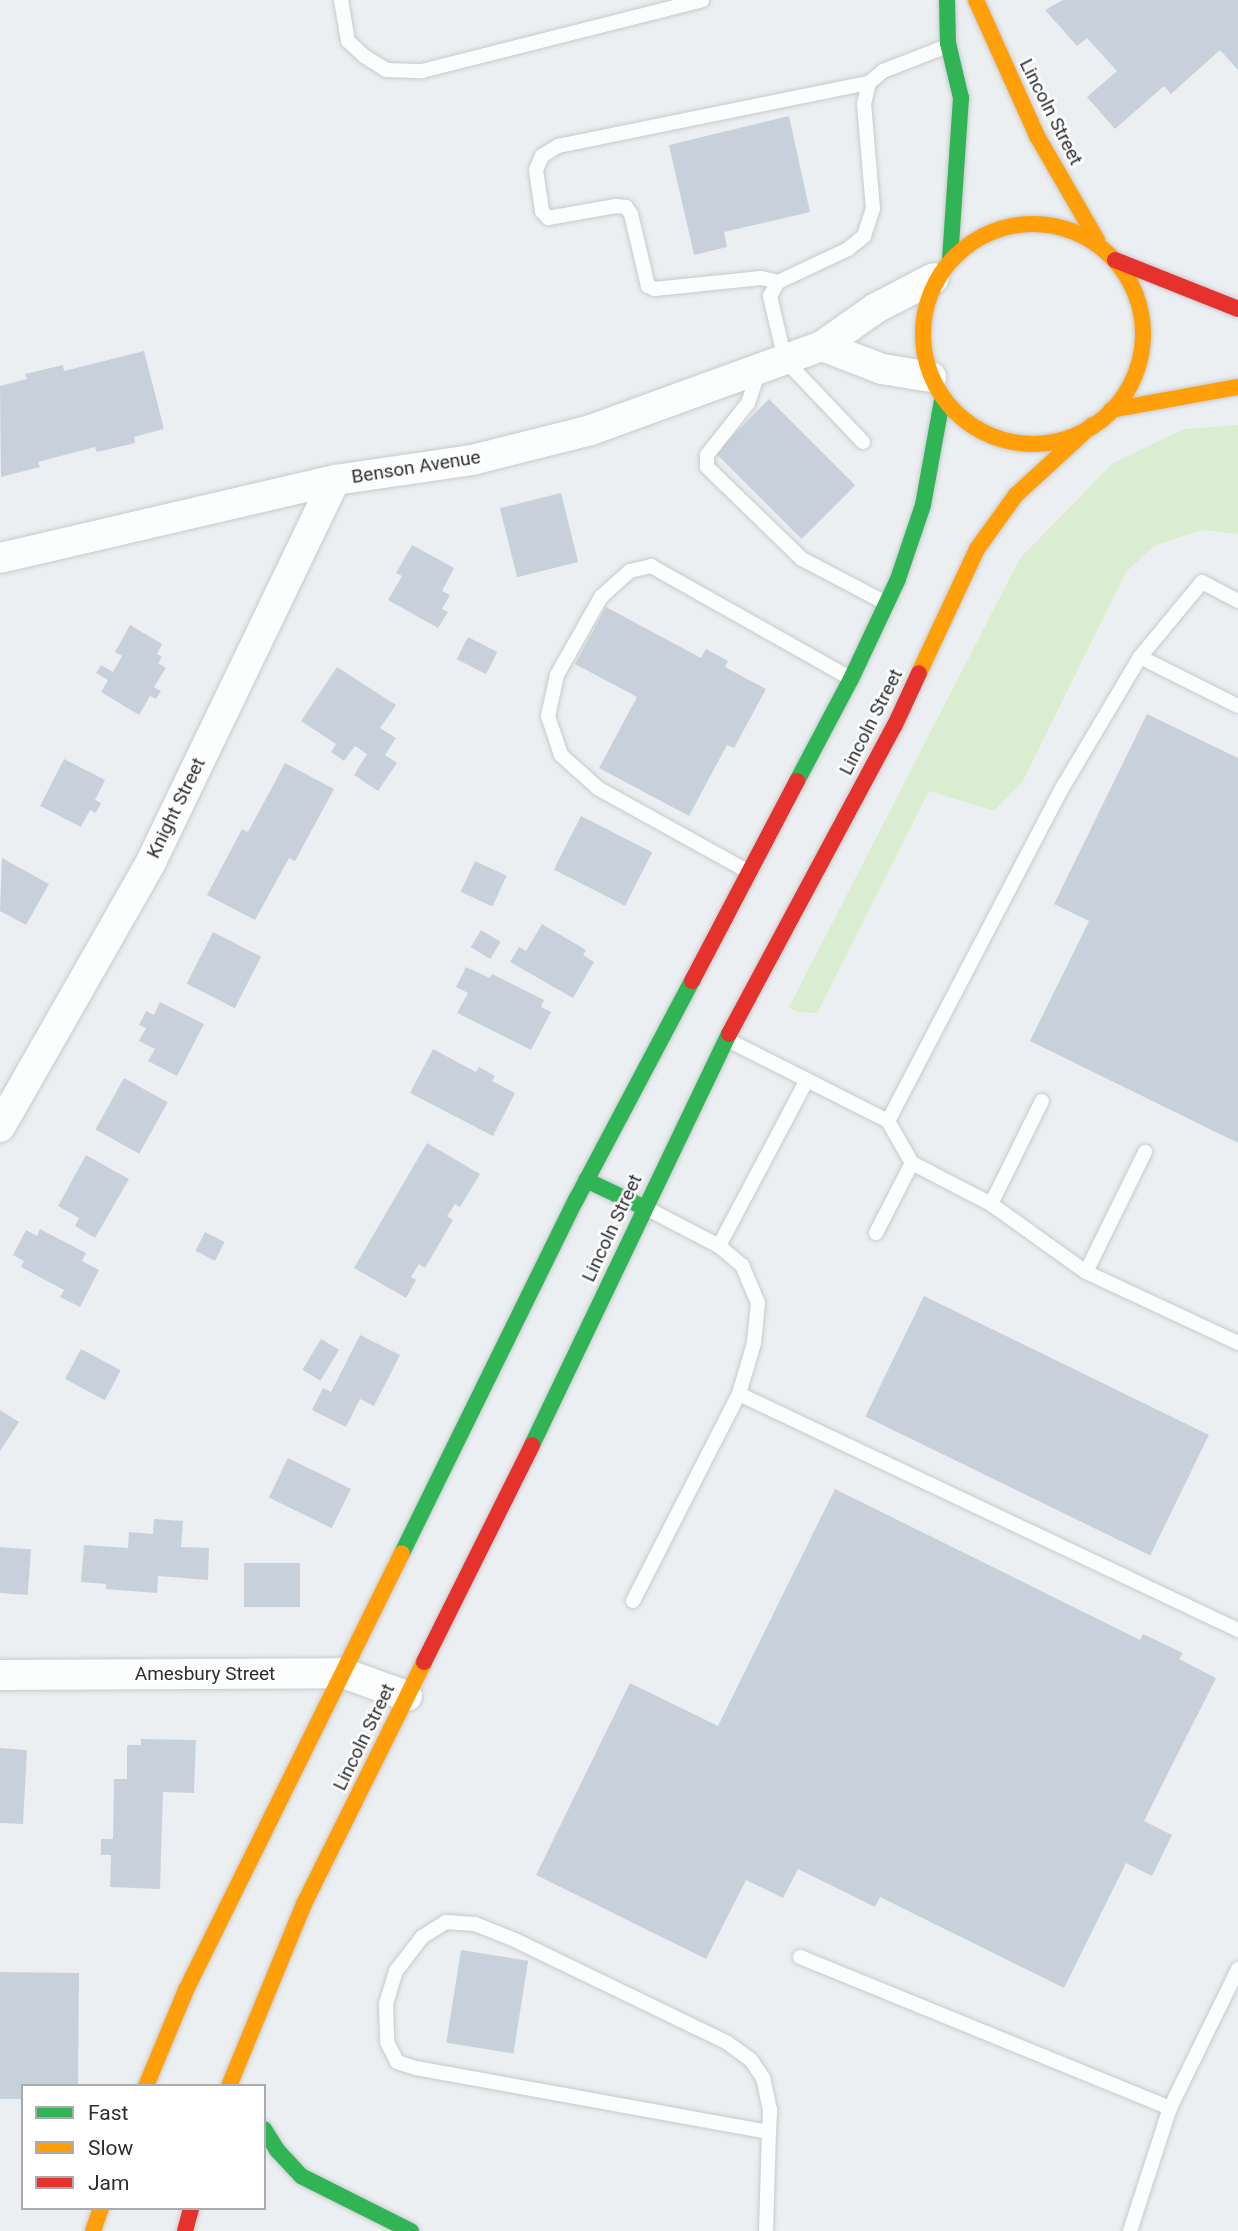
<!DOCTYPE html>
<style>
body{margin:0}
#map{position:relative;width:1238px;height:2231px;overflow:hidden;background:#eceff2;font-family:Roboto,sans-serif}
div>[style]{position:absolute}
[style*='--x']{left:calc(var(--x)*1px);top:calc(var(--y)*1px);width:calc(var(--w)*1px);rotate:calc(var(--a)*1deg)}
.green>*{inset:0;background:#dbedd1}
.building>*{inset:0;background:#c8d1db;transform-origin:0 0}
.roads{filter:drop-shadow(0 0 2px #c8cbcd) drop-shadow(0 0 2px #c8cbcd)}
.lane>*{height:14px;margin:-7px;padding:0 7px;transform-origin:7px;border-radius:7px;background:#fcfdfd}
.street>*{height:30px;margin:-15px;padding:0 15px;transform-origin:15px;border-radius:15px;background:#fcfdfd}
.fast>*{height:16px;margin:-8px;padding:0 8px;transform-origin:8px;border-radius:8px;background:#30b455}
.slow>*{height:16px;margin:-8px;padding:0 8px;transform-origin:8px;border-radius:8px;background:#ff9f0a}
.slow>.ring{margin:-8px;padding:0;box-sizing:content-box;background:none;border:16px solid #ff9f0a;border-radius:50%}
.jam>*{height:16px;margin:-8px;padding:0 8px;transform-origin:8px;border-radius:8px;background:#e5322d}
span{translate:-50% -50%;white-space:nowrap;text-align:center;line-height:1.15;-webkit-text-stroke:5px #fff;paint-order:stroke}
.street-label{font-size:19px;color:#2c2e31}
.legend{position:absolute;left:21px;top:2084px;width:245px;height:126px;box-sizing:border-box;background:#fff;border:2px solid #ababad;margin:0;padding:9px 12px;list-style:none;font-size:21px;color:#2c2e31}
.legend li{display:flex;align-items:center;gap:14px;height:35px}
.legend b{width:35px;border:2px solid #ababad}
</style>
<div id="map">
<div class="green">
<i style="clip-path:polygon(1238px 425px,1238px 534px,1201px 530px,1154px 546px,1126px 572px,1023px 781px,994px 811px,929px 791px,817px 1013px,796px 1012px,789px 1007px,1020px 558px,1113px 463px,1184px 429px)"></i>
</div>
<div class="building">
<i style="clip-path:polygon(1063px 0,1238px 0,1238px 70px,1220px 50px,1171px 94px,1164px 86px,1115px 129px,1087px 97px,1117px 71px,1087px 38px,1077px 46px,1045px 10px)"></i>
<i style="clip-path:polygon(789px 116px,810px 212px,724px 232px,727px 247px,694px 255px,669px 145px)"></i>
<i style="clip-path:polygon(144px 351px,164px 429px,134px 437px,135px 443px,97px 452px,95px 447px,38px 462px,40px 467px,1px 477px,0 386px,27px 379px,25px 374px,63px 365px,64px 371px)"></i>
<i style="left:769px;top:399px;width:122px;height:76px;rotate:45deg"></i>
<i style="left:561px;top:493px;width:71px;height:63px;rotate:76deg"></i>
<i style="clip-path:polygon(412px 545px,454px 568px,442px 591px,450px 595px,442px 609px,448px 612px,438px 628px,388px 600px,402px 576px,396px 573px)"></i>
<i style="clip-path:polygon(606px 607px,701px 658px,706px 649px,728px 661px,725px 667px,766px 689px,734px 748px,727px 745px,689px 816px,599px 768px,637px 697px,575px 664px)"></i>
<i style="clip-path:polygon(130px 625px,162px 644px,157px 654px,162px 657px,158px 663px,166px 668px,154px 687px,161px 691px,156px 699px,150px 696px,139px 715px,101px 692px,108px 680px,96px 673px,101px 665px,113px 672px,122px 656px,115px 652px)"></i>
<i style="left:468px;top:637px;width:33px;height:25px;rotate:27deg"></i>
<i style="clip-path:polygon(337px 667px,396px 705px,380px 728px,396px 738px,385px 755px,397px 763px,378px 791px,354px 775px,367px 754px,355px 746px,344px 761px,331px 752px,336px 744px,301px 721px)"></i>
<i style="clip-path:polygon(1147px 714px,1238px 758px,1238px 1143px,1030px 1041px,1089px 921px,1054px 904px)"></i>
<i style="clip-path:polygon(64px 759px,105px 780px,95px 800px,101px 803px,96px 813px,90px 810px,81px 827px,40px 806px)"></i>
<i style="clip-path:polygon(285px 763px,334px 789px,295px 861px,289px 858px,255px 920px,207px 895px,242px 829px,248px 832px)"></i>
<i style="left:581px;top:816px;width:80px;height:60px;rotate:27deg"></i>
<i style="clip-path:polygon(2px 858px,49px 884px,26px 925px,0 911px)"></i>
<i style="left:475px;top:861px;width:35px;height:34px;rotate:25deg"></i>
<i style="clip-path:polygon(542px 924px,586px 950px,583px 955px,594px 962px,573px 998px,510px 962px,519px 947px,526px 951px)"></i>
<i style="left:481px;top:930px;width:23px;height:20px;rotate:31deg"></i>
<i style="left:213px;top:932px;width:54px;height:58px;rotate:27deg"></i>
<i style="clip-path:polygon(466px 967px,490px 978px,492px 974px,544px 1000px,541px 1007px,551px 1012px,531px 1050px,457px 1013px,468px 993px,456px 987px)"></i>
<i style="clip-path:polygon(160px 1002px,204px 1024px,177px 1076px,148px 1061px,155px 1049px,139px 1041px,146px 1028px,139px 1025px,146px 1011px,154px 1015px)"></i>
<i style="clip-path:polygon(433px 1049px,476px 1072px,479px 1067px,495px 1076px,492px 1081px,515px 1093px,493px 1136px,410px 1093px)"></i>
<i style="left:124px;top:1078px;width:50px;height:59px;rotate:29deg"></i>
<i style="clip-path:polygon(427px 1143px,480px 1174px,460px 1207px,455px 1204px,447px 1216px,453px 1220px,425px 1268px,419px 1264px,411px 1277px,416px 1280px,406px 1298px,354px 1268px)"></i>
<i style="clip-path:polygon(86px 1155px,129px 1179px,95px 1238px,75px 1226px,79px 1218px,58px 1206px)"></i>
<i style="clip-path:polygon(40px 1229px,86px 1253px,82px 1261px,99px 1270px,80px 1307px,60px 1297px,64px 1290px,21px 1267px,24px 1261px,13px 1255px,26px 1230px,37px 1236px)"></i>
<i style="left:205px;top:1232px;width:22px;height:21px;rotate:27deg"></i>
<i style="left:924px;top:1296px;width:317px;height:134px;rotate:26deg"></i>
<i style="clip-path:polygon(360px 1335px,400px 1355px,374px 1406px,360px 1399px,346px 1427px,312px 1410px,323px 1388px,331px 1392px)"></i>
<i style="left:321px;top:1339px;width:21px;height:36px;rotate:31deg"></i>
<i style="left:81px;top:1349px;width:45px;height:34px;rotate:28deg"></i>
<i style="clip-path:polygon(0 1410px,19px 1422px,0 1451px)"></i>
<i style="left:288px;top:1458px;width:70px;height:44px;rotate:26deg"></i>
<i style="clip-path:polygon(835px 1489px,1140px 1640px,1143px 1634px,1183px 1653px,1179px 1659px,1216px 1678px,1144px 1821px,1172px 1835px,1152px 1876px,1126px 1863px,1064px 1988px,880px 1897px,875px 1907px,798px 1869px,783px 1898px,746px 1880px,706px 1959px,536px 1875px,630px 1683px,718px 1726px)"></i>
<i style="clip-path:polygon(154px 1519px,183px 1521px,181px 1547px,209px 1548px,208px 1580px,158px 1576px,157px 1593px,106px 1589px,106px 1584px,81px 1582px,84px 1545px,128px 1548px,129px 1532px,153px 1534px)"></i>
<i style="left:0;top:1547px;width:31px;height:46px;rotate:4deg"></i>
<i style="left:244px;top:1563px;width:56px;height:44px"></i>
<i style="clip-path:polygon(141px 1739px,196px 1740px,194px 1793px,163px 1792px,160px 1889px,110px 1887px,111px 1855px,101px 1855px,101px 1839px,113px 1839px,114px 1779px,127px 1779px,127px 1745px,141px 1745px)"></i>
<i style="clip-path:polygon(0 1748px,27px 1750px,23px 1824px,0 1823px)"></i>
<i style="left:461px;top:1950px;width:68px;height:94px;rotate:9deg"></i>
<i style="clip-path:polygon(0 1972px,79px 1973px,78px 2086px,23px 2086px,23px 2099px,0 2099px)"></i>
</div>
<div class="roads">
<div class="lane">
<i style="--x:341;--y:0;--w:42;--a:80.3"></i>
<i style="--x:348;--y:41;--w:22;--a:43"></i>
<i style="--x:364;--y:56;--w:26;--a:32"></i>
<i style="--x:386;--y:70;--w:36;--a:2"></i>
<i style="--x:422;--y:71;--w:289;--a:-14.2"></i>
<i style="--x:778;--y:282;--w:17;--a:-167"></i>
<i style="--x:761;--y:278;--w:107;--a:174.1"></i>
<i style="--x:655;--y:289;--w:8;--a:-157"></i>
<i style="--x:648;--y:286;--w:74;--a:-103.3"></i>
<i style="--x:631;--y:214;--w:9;--a:-126"></i>
<i style="--x:626;--y:207;--w:10;--a:-174"></i>
<i style="--x:616;--y:206;--w:69;--a:170"></i>
<i style="--x:548;--y:218;--w:9;--a:-131"></i>
<i style="--x:542;--y:211;--w:41;--a:-98.3"></i>
<i style="--x:536;--y:170;--w:15;--a:-67"></i>
<i style="--x:542;--y:156;--w:19;--a:-32"></i>
<i style="--x:558;--y:146;--w:317;--a:-11.5"></i>
<i style="--x:759;--y:371;--w:34;--a:109"></i>
<i style="--x:748;--y:403;--w:66;--a:128.3"></i>
<i style="--x:707;--y:455;--w:12;--a:90"></i>
<i style="--x:707;--y:467;--w:132;--a:44.1"></i>
<i style="--x:802;--y:559;--w:93;--a:27.7"></i>
<i style="--x:863;--y:442;--w:113;--a:-133.6"></i>
<i style="--x:785;--y:360;--w:66;--a:-103.2"></i>
<i style="--x:770;--y:296;--w:16;--a:-60"></i>
<i style="--x:778;--y:282;--w:77;--a:-25.2"></i>
<i style="--x:848;--y:249;--w:21;--a:-39"></i>
<i style="--x:864;--y:236;--w:28;--a:-72"></i>
<i style="--x:873;--y:209;--w:105;--a:-94.9"></i>
<i style="--x:864;--y:104;--w:22;--a:-77"></i>
<i style="--x:869;--y:83;--w:18;--a:-41"></i>
<i style="--x:883;--y:71;--w:69;--a:-21.3"></i>
<i style="--x:1140;--y:657;--w:97;--a:-50.4"></i>
<i style="--x:1202;--y:582;--w:41;--a:27.8"></i>
<i style="--x:749;--y:872;--w:171;--a:-151"></i>
<i style="--x:599;--y:789;--w:51;--a:-138.2"></i>
<i style="--x:561;--y:755;--w:41;--a:-108.4"></i>
<i style="--x:548;--y:716;--w:42;--a:-77.6"></i>
<i style="--x:557;--y:675;--w:90;--a:-60.6"></i>
<i style="--x:601;--y:597;--w:39;--a:-42"></i>
<i style="--x:630;--y:571;--w:22;--a:-13"></i>
<i style="--x:651;--y:566;--w:228;--a:29.4"></i>
<i style="--x:807;--y:1080;--w:91;--a:26.8"></i>
<i style="--x:888;--y:1121;--w:48;--a:60.3"></i>
<i style="--x:912;--y:1163;--w:89;--a:27.4"></i>
<i style="--x:991;--y:1204;--w:117;--a:35.6"></i>
<i style="--x:1086;--y:1272;--w:168;--a:25"></i>
<i style="--x:888;--y:1121;--w:379;--a:-62.4"></i>
<i style="--x:1064;--y:785;--w:149;--a:-59.3"></i>
<i style="--x:1140;--y:657;--w:110;--a:26.6"></i>
<i style="--x:991;--y:1204;--w:115;--a:-63.7"></i>
<i style="--x:648;--y:1209;--w:80;--a:27.5"></i>
<i style="--x:719;--y:1246;--w:30;--a:40"></i>
<i style="--x:742;--y:1265;--w:41;--a:67.2"></i>
<i style="--x:758;--y:1303;--w:40;--a:95.7"></i>
<i style="--x:754;--y:1343;--w:53;--a:106.4"></i>
<i style="--x:739;--y:1394;--w:552;--a:25.31"></i>
<i style="--x:876;--y:1233;--w:79;--a:-62.8"></i>
<i style="--x:719;--y:1246;--w:188;--a:-62.1"></i>
<i style="--x:807;--y:1080;--w:91;--a:-153.2"></i>
<i style="--x:1086;--y:1272;--w:134;--a:-63.8"></i>
<i style="--x:633;--y:1601;--w:233;--a:-62.9"></i>
<i style="--x:800;--y:1957;--w:400;--a:22.2"></i>
<i style="--x:766;--y:2231;--w:99;--a:-88.3"></i>
<i style="--x:769;--y:2132;--w:22;--a:-87"></i>
<i style="--x:770;--y:2110;--w:33;--a:-102"></i>
<i style="--x:763;--y:2078;--w:22;--a:-124"></i>
<i style="--x:751;--y:2060;--w:29;--a:-144"></i>
<i style="--x:728;--y:2043;--w:237;--a:-154.2"></i>
<i style="--x:515;--y:1940;--w:43;--a:-158.2"></i>
<i style="--x:475;--y:1924;--w:29;--a:-176"></i>
<i style="--x:446;--y:1922;--w:28;--a:148"></i>
<i style="--x:422;--y:1937;--w:43;--a:127.4"></i>
<i style="--x:396;--y:1971;--w:34;--a:107"></i>
<i style="--x:386;--y:2004;--w:38;--a:88"></i>
<i style="--x:387;--y:2042;--w:22;--a:63"></i>
<i style="--x:397;--y:2062;--w:20;--a:18"></i>
<i style="--x:416;--y:2068;--w:359;--a:10.3"></i>
<i style="--x:1130;--y:2231;--w:129;--a:-72"></i>
<i style="--x:1170;--y:2108;--w:155;--a:-63.9"></i>
</div>
<div class="street">
<i style="--x:931;--y:377;--w:50;--a:-170.7"></i>
<i style="--x:882;--y:369;--w:64;--a:-159"></i>
<i style="--x:822;--y:346;--w:66;--a:-35.1"></i>
<i style="--x:876;--y:308;--w:65;--a:-27.3"></i>
<i style="--x:0;--y:558;--w:344;--a:-13.1"></i>
<i style="--x:335;--y:480;--w:138;--a:-8.3"></i>
<i style="--x:472;--y:460;--w:123;--a:-14.1"></i>
<i style="--x:591;--y:430;--w:246;--a:-20"></i>
<i style="--x:0;--y:1127;--w:303;--a:-60.3"></i>
<i style="--x:150;--y:864;--w:426;--a:-64.3"></i>
<i style="--x:0;--y:1675;--w:343;--a:-0.3"></i>
<i style="--x:343;--y:1673;--w:68;--a:19.8"></i>
</div>
<div class="fast">
<i style="--x:947;--y:0;--w:43;--a:88.7"></i>
<i style="--x:948;--y:43;--w:57;--a:76.7"></i>
<i style="--x:961;--y:98;--w:161;--a:93.9"></i>
<i style="--x:797;--y:781;--w:115;--a:-62.1"></i>
<i style="--x:851;--y:679;--w:110;--a:-64.8"></i>
<i style="--x:898;--y:579;--w:78;--a:-71.3"></i>
<i style="--x:923;--y:505;--w:107;--a:-79.7"></i>
<i style="--x:586;--y:1180;--w:65;--a:25.4"></i>
<i style="--x:532;--y:1445;--w:456;--a:-64.4"></i>
<i style="--x:402;--y:1553;--w:394;--a:-63.8"></i>
<i style="--x:576;--y:1200;--w:248;--a:-62.1"></i>
<i style="--x:264;--y:2129;--w:25;--a:58"></i>
<i style="--x:277;--y:2150;--w:35;--a:47"></i>
<i style="--x:301;--y:2176;--w:123;--a:26.6"></i>
</div>
<div class="slow">
<i style="--x:976;--y:0;--w:149;--a:65.8"></i>
<i style="--x:1037;--y:136;--w:120;--a:60"></i>
<i class="ring" style="left:923px;top:224px;width:204px;height:204px"></i>
<i style="--x:1111;--y:410;--w:129;--a:-10.3"></i>
<i style="--x:919;--y:673;--w:137;--a:-64.9"></i>
<i style="--x:977;--y:549;--w:67;--a:-54.2"></i>
<i style="--x:1016;--y:495;--w:103;--a:-42.6"></i>
<i style="--x:146;--y:2086;--w:104;--a:-67.4"></i>
<i style="--x:186;--y:1990;--w:487;--a:-63.7"></i>
<i style="--x:229;--y:2086;--w:197;--a:-67.6"></i>
<i style="--x:304;--y:1904;--w:270;--a:-63.6"></i>
<i style="--x:93;--y:2231;--w:24;--a:-71"></i>
</div>
<div class="jam">
<i style="--x:1115;--y:260;--w:132;--a:21.7"></i>
<i style="--x:692;--y:981;--w:226;--a:-62.3"></i>
<i style="--x:729;--y:1034;--w:351;--a:-61.8"></i>
<i style="--x:895;--y:725;--w:57;--a:-65.2"></i>
<i style="--x:424;--y:1662;--w:242;--a:-63.5"></i>
<i style="--x:185;--y:2231;--w:24;--a:-75"></i>
</div>
</div>
<div class="street-label">
<span style="left:1051px;top:112px;rotate:63deg">Lincoln Street</span>
<span style="left:416px;top:467px;rotate:-9deg">Benson Avenue</span>
<span style="left:871px;top:722px;rotate:-63deg">Lincoln Street</span>
<span style="left:176px;top:808px;rotate:-64deg">Knight Street</span>
<span style="left:612px;top:1228px;rotate:-65deg">Lincoln Street</span>
<span style="left:205px;top:1674px">Amesbury Street</span>
<span style="left:364px;top:1737px;rotate:-64deg">Lincoln Street</span>
</div>
<ul class="legend">
<li><b style="height:9px;background:#30b455"></b>Fast</li>
<li><b style="height:9px;background:#ff9f0a"></b>Slow</li>
<li><b style="height:9px;background:#e5322d"></b>Jam</li>
</ul>
</div>
